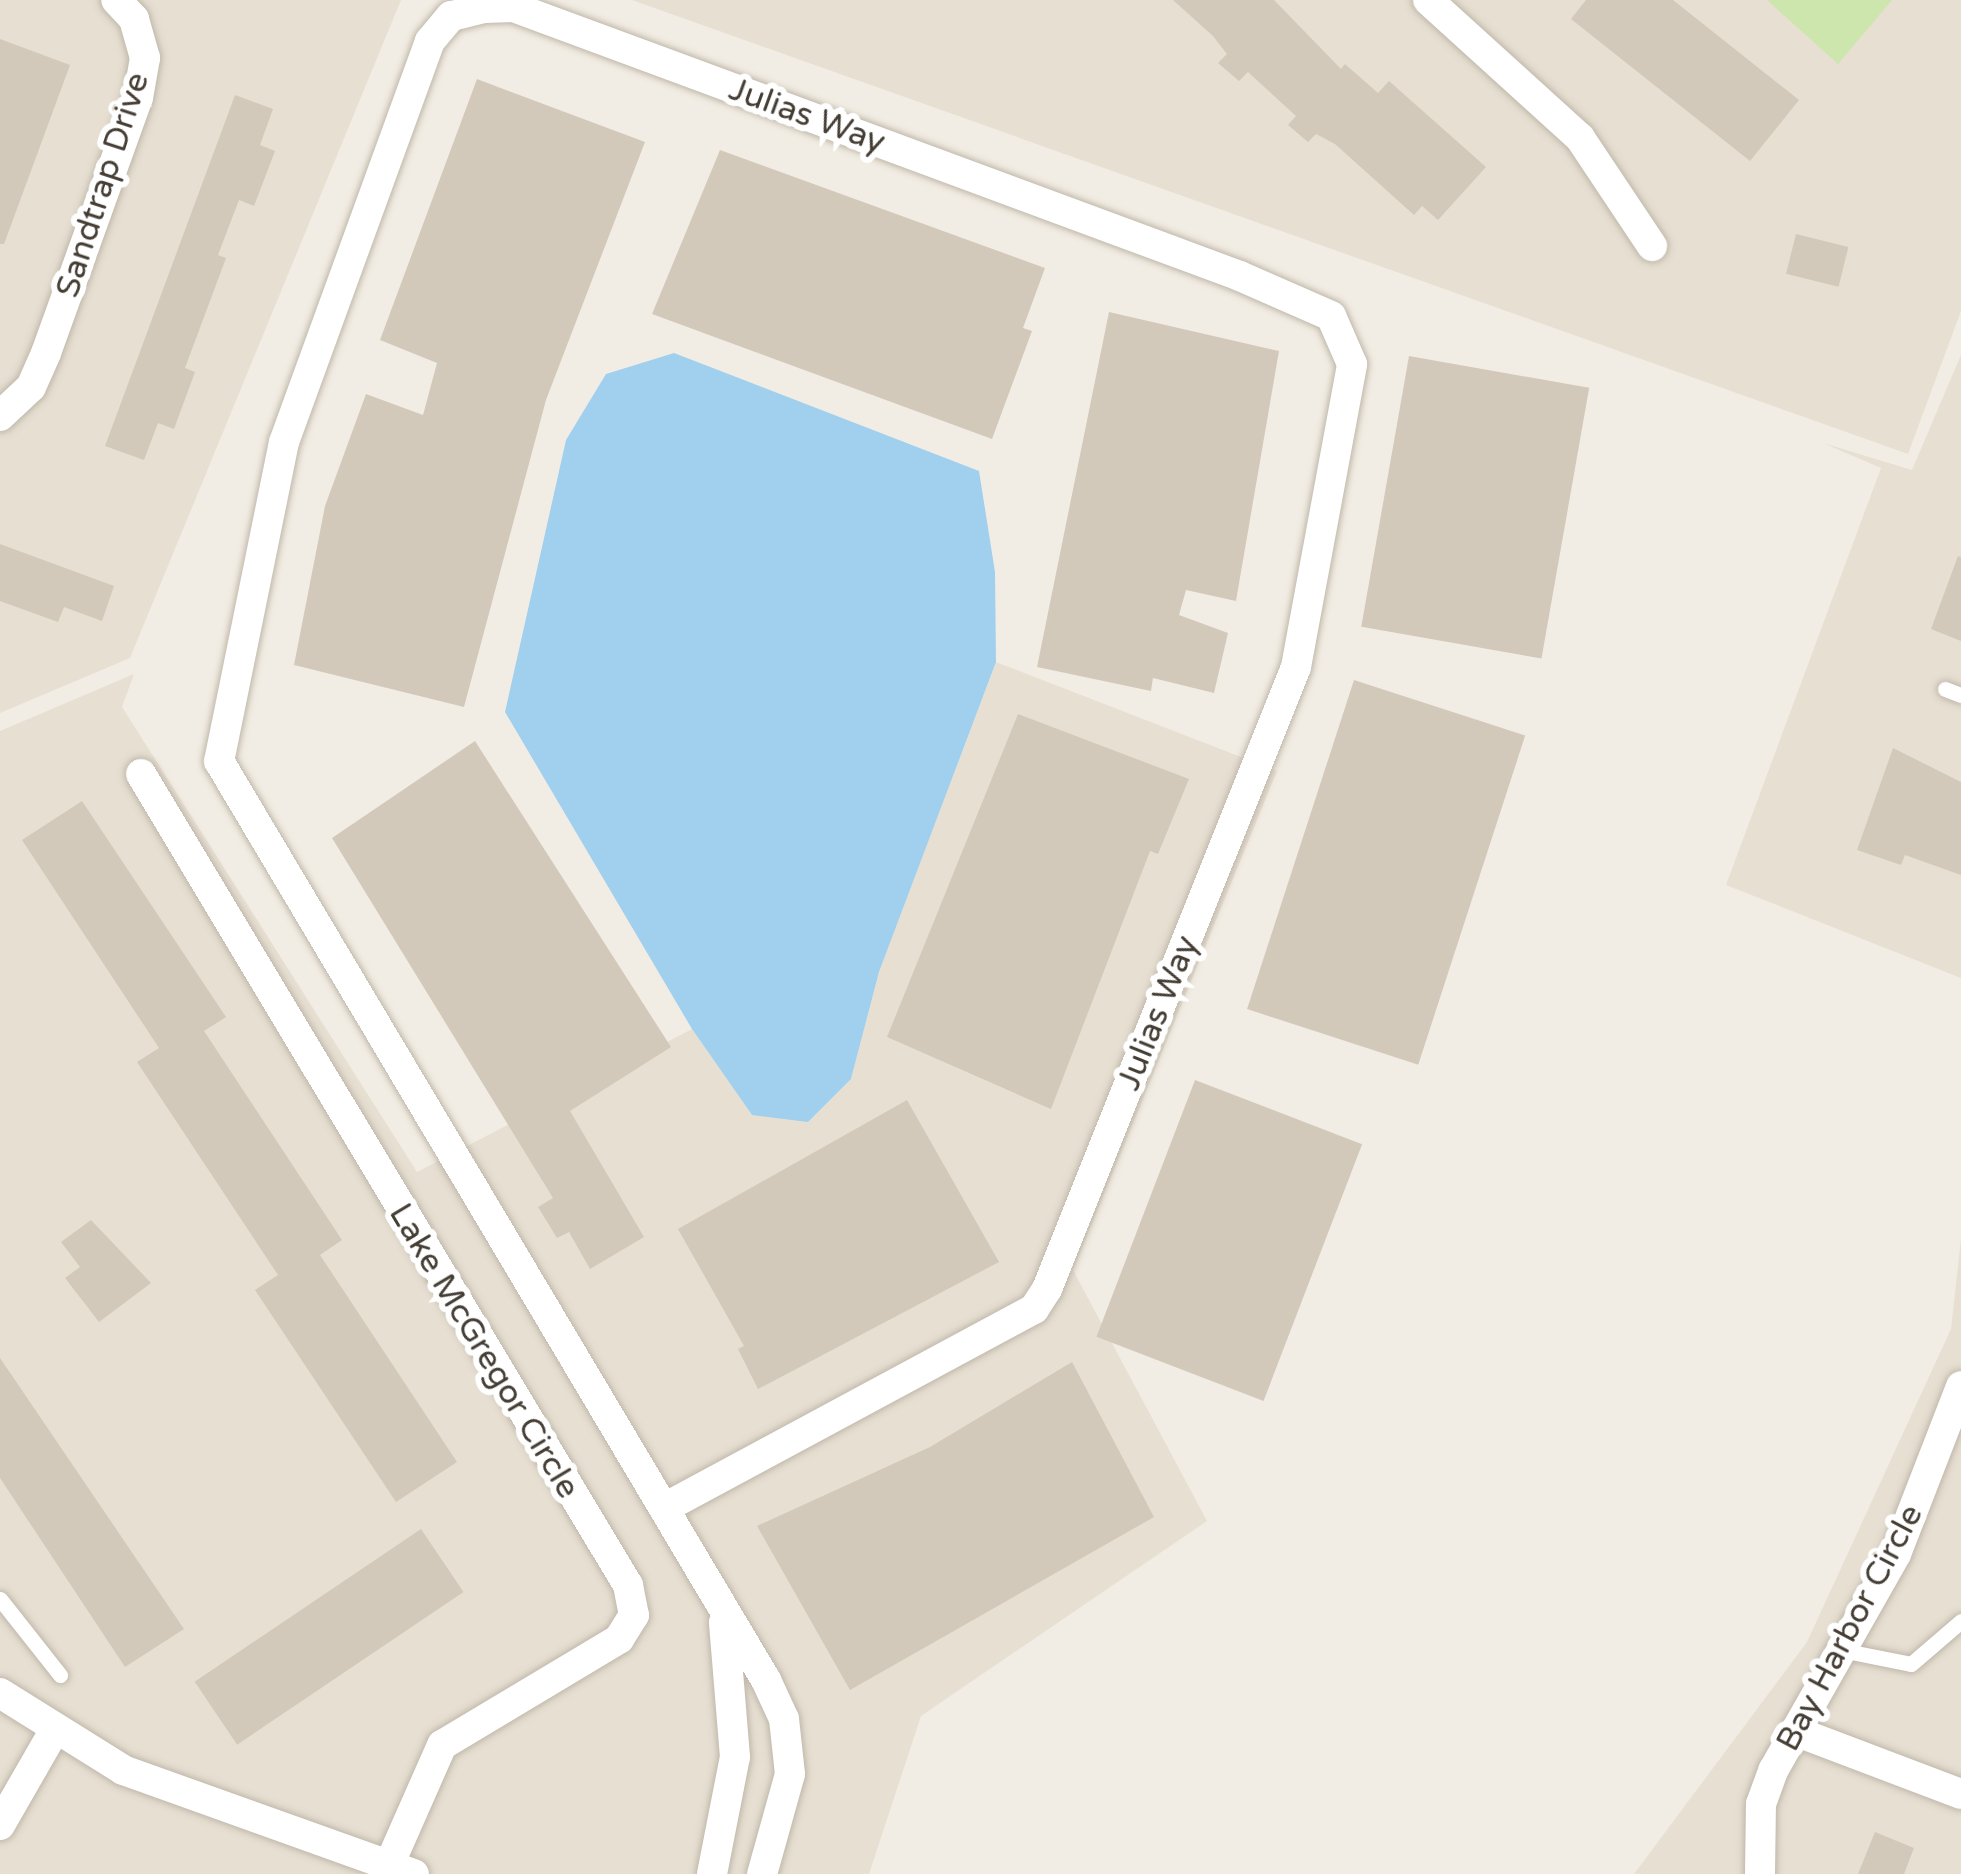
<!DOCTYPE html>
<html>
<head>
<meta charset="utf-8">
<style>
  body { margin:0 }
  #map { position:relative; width:1961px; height:1874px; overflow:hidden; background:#f2ede4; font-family:"Varela Round",sans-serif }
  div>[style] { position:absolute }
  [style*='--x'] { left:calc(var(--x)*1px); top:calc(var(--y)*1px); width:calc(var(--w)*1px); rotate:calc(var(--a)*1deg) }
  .residential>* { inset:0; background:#e6dfd2 }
  .green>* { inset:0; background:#cde6ad }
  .water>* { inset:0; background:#a0d0ee }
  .building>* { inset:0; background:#d3c9ba; transform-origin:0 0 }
  .roads { filter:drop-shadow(0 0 3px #c0b8aa) drop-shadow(0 0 3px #c0b8aa) }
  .lane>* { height:15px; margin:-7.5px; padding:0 7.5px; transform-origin:7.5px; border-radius:7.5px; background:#fff }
  .street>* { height:30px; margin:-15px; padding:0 15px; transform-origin:15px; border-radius:15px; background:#fff }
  span { translate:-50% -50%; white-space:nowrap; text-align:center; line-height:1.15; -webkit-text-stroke:12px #fff; paint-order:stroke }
  .street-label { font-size:33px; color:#443d34 }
</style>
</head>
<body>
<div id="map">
  <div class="residential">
    <i style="clip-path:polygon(0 0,401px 0,130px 658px,0 713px)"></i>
    <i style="clip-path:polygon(632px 0,1961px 0,1961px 311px,1908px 454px)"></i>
    <i style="clip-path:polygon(1961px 355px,1961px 978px,1726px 885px,1881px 468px,1823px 443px,1912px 470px)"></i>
    <i style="clip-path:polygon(996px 662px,1277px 771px,1073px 1270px,1207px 1521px,921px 1716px,869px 1874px,0 1874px,0 731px,134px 674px,122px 707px,417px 1172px,692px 1029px,752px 1115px,851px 1079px,879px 972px)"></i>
    <i style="clip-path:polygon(1961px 1239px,1961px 1874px,1634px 1874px,1807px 1642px,1951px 1329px)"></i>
  </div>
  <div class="green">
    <i style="clip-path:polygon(1767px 0,1892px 0,1838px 64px)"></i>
  </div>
  <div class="water">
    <i style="clip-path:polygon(674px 353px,979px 471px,995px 572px,996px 662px,879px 972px,851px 1079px,808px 1122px,752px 1115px,692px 1029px,505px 712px,566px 440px,606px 374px)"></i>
  </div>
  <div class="building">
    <i style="clip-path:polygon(1173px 0,1274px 0,1341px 69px,1345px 64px,1378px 93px,1389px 81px,1486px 167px,1438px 220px,1422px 206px,1414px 215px,1335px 144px,1316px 134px,1308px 142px,1288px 125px,1296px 116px,1248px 72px,1239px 81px,1218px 63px,1227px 54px,1213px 36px)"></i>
    <i style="clip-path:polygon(1586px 0,1673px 0,1799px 100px,1750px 161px,1571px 19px)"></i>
    <i style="clip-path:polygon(0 39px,70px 65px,4px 244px,0 244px)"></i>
    <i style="clip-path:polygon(477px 79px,645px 142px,546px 400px,464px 707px,294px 665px,325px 506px,366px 394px,423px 415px,437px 363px,380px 340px)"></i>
    <i style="clip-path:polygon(235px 95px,273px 109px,260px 145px,275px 151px,254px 206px,239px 200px,218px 255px,226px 258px,185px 368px,195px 372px,174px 429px,158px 423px,144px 460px,105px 446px)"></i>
    <i style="clip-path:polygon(720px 150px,1045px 268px,1023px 328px,1032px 331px,992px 439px,652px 314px)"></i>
    <i style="left:1796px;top:234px;width:54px;height:41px;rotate:14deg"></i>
    <i style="clip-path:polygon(1109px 312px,1279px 351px,1236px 601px,1186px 590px,1179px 615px,1228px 633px,1214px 693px,1153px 678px,1151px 691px,1037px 667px)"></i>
    <i style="left:1409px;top:356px;width:183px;height:275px;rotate:10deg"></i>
    <i style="clip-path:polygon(0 544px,114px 586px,102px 621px,64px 607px,58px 622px,0 601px)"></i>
    <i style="clip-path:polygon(1958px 556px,1961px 557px,1961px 641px,1931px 629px)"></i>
    <i style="left:1354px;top:680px;width:180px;height:346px;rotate:18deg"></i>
    <i style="clip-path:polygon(1018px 714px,1189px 779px,1158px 854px,1150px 851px,1051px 1109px,887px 1037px)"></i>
    <i style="clip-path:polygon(475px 741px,671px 1047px,570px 1111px,644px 1237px,590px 1269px,569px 1232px,557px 1238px,538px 1207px,553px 1198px,332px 838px)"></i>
    <i style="clip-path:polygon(1893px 748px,1961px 782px,1961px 875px,1905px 855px,1901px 865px,1857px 850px)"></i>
    <i style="clip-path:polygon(82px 801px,226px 1017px,204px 1031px,342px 1240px,320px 1255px,457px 1462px,396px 1502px,255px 1290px,278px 1275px,137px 1062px,159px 1048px,22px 840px)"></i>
    <i style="left:1195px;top:1080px;width:179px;height:275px;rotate:21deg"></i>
    <i style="clip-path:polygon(907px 1100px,999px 1262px,758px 1389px,738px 1349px,744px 1346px,678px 1229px)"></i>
    <i style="clip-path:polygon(91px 1220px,151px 1283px,99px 1322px,65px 1278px,80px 1267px,61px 1242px)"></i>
    <i style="clip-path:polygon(0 1358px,184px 1629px,125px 1667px,0 1478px)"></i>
    <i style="clip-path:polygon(1072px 1362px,1154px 1517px,850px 1690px,757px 1526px,930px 1447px)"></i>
    <i style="left:421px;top:1529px;width:76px;height:273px;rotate:56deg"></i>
    <i style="clip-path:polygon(1875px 1832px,1914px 1848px,1904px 1874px,1858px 1874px)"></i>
  </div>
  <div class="roads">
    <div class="lane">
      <i style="--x:1945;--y:689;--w:17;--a:21"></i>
      <i style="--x:0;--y:1599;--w:97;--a:51.7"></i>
      <i style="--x:1841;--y:1650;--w:71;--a:11.3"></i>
      <i style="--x:1911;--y:1664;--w:66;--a:-40.7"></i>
    </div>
    <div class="street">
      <i style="--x:1428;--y:0;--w:205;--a:42.2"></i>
      <i style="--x:1580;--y:138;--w:130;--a:56.3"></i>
      <i style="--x:0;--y:416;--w:42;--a:-43.1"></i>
      <i style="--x:31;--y:387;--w:37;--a:-66"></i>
      <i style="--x:46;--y:353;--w:271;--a:-70.2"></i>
      <i style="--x:138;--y:98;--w:41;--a:-80.1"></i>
      <i style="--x:145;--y:58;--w:41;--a:-105.8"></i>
      <i style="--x:134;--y:19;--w:26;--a:-133"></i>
      <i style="--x:141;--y:774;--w:946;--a:59.02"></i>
      <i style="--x:628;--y:1585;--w:31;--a:79"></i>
      <i style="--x:634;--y:1615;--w:28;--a:122"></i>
      <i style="--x:619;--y:1639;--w:206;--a:149.1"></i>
      <i style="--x:442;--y:1745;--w:131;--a:113.8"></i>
      <i style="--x:668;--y:1506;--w:416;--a:-28.3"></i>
      <i style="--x:1034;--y:1309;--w:24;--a:-57"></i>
      <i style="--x:1047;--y:1289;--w:670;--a:-68.18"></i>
      <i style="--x:1296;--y:667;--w:308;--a:-79.5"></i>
      <i style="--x:1352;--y:364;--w:52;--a:-113.6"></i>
      <i style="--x:1331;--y:316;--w:99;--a:-156.3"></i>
      <i style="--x:1240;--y:276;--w:775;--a:-159.69"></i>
      <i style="--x:513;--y:7;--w:29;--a:178"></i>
      <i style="--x:484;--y:8;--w:34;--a:166"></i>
      <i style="--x:451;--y:16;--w:33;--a:130"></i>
      <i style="--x:430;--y:41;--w:427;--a:110"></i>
      <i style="--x:284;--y:442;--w:326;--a:101.5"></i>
      <i style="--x:219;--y:761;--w:1069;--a:59.24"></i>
      <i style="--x:766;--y:1680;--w:43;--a:65.2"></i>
      <i style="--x:784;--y:1719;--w:55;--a:83.8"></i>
      <i style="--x:790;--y:1774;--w:104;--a:105.6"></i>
      <i style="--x:0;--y:1693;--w:145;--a:32"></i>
      <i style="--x:123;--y:1770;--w:309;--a:19.7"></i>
      <i style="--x:1795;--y:1731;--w:178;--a:20.8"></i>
      <i style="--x:0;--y:1825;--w:108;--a:-60.1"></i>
      <i style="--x:712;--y:1874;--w:119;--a:-78.9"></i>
      <i style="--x:735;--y:1757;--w:135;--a:-94.7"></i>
      <i style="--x:1760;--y:1874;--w:70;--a:-89.2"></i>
      <i style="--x:1761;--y:1804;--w:37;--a:-70"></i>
      <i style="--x:1774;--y:1769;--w:247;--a:-60.4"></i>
      <i style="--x:1896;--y:1554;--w:180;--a:-68.8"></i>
    </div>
  </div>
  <div class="street-label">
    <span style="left:807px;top:116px;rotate:20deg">Julias Way</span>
    <span style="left:103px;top:185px;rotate:-72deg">Sandtrap Drive</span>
    <span style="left:1158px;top:1013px;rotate:-68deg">Julias Way</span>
    <span style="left:484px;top:1351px;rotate:59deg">Lake McGregor Circle</span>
    <span style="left:1850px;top:1628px;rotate:-62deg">Bay Harbor Circle</span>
  </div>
</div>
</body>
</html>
